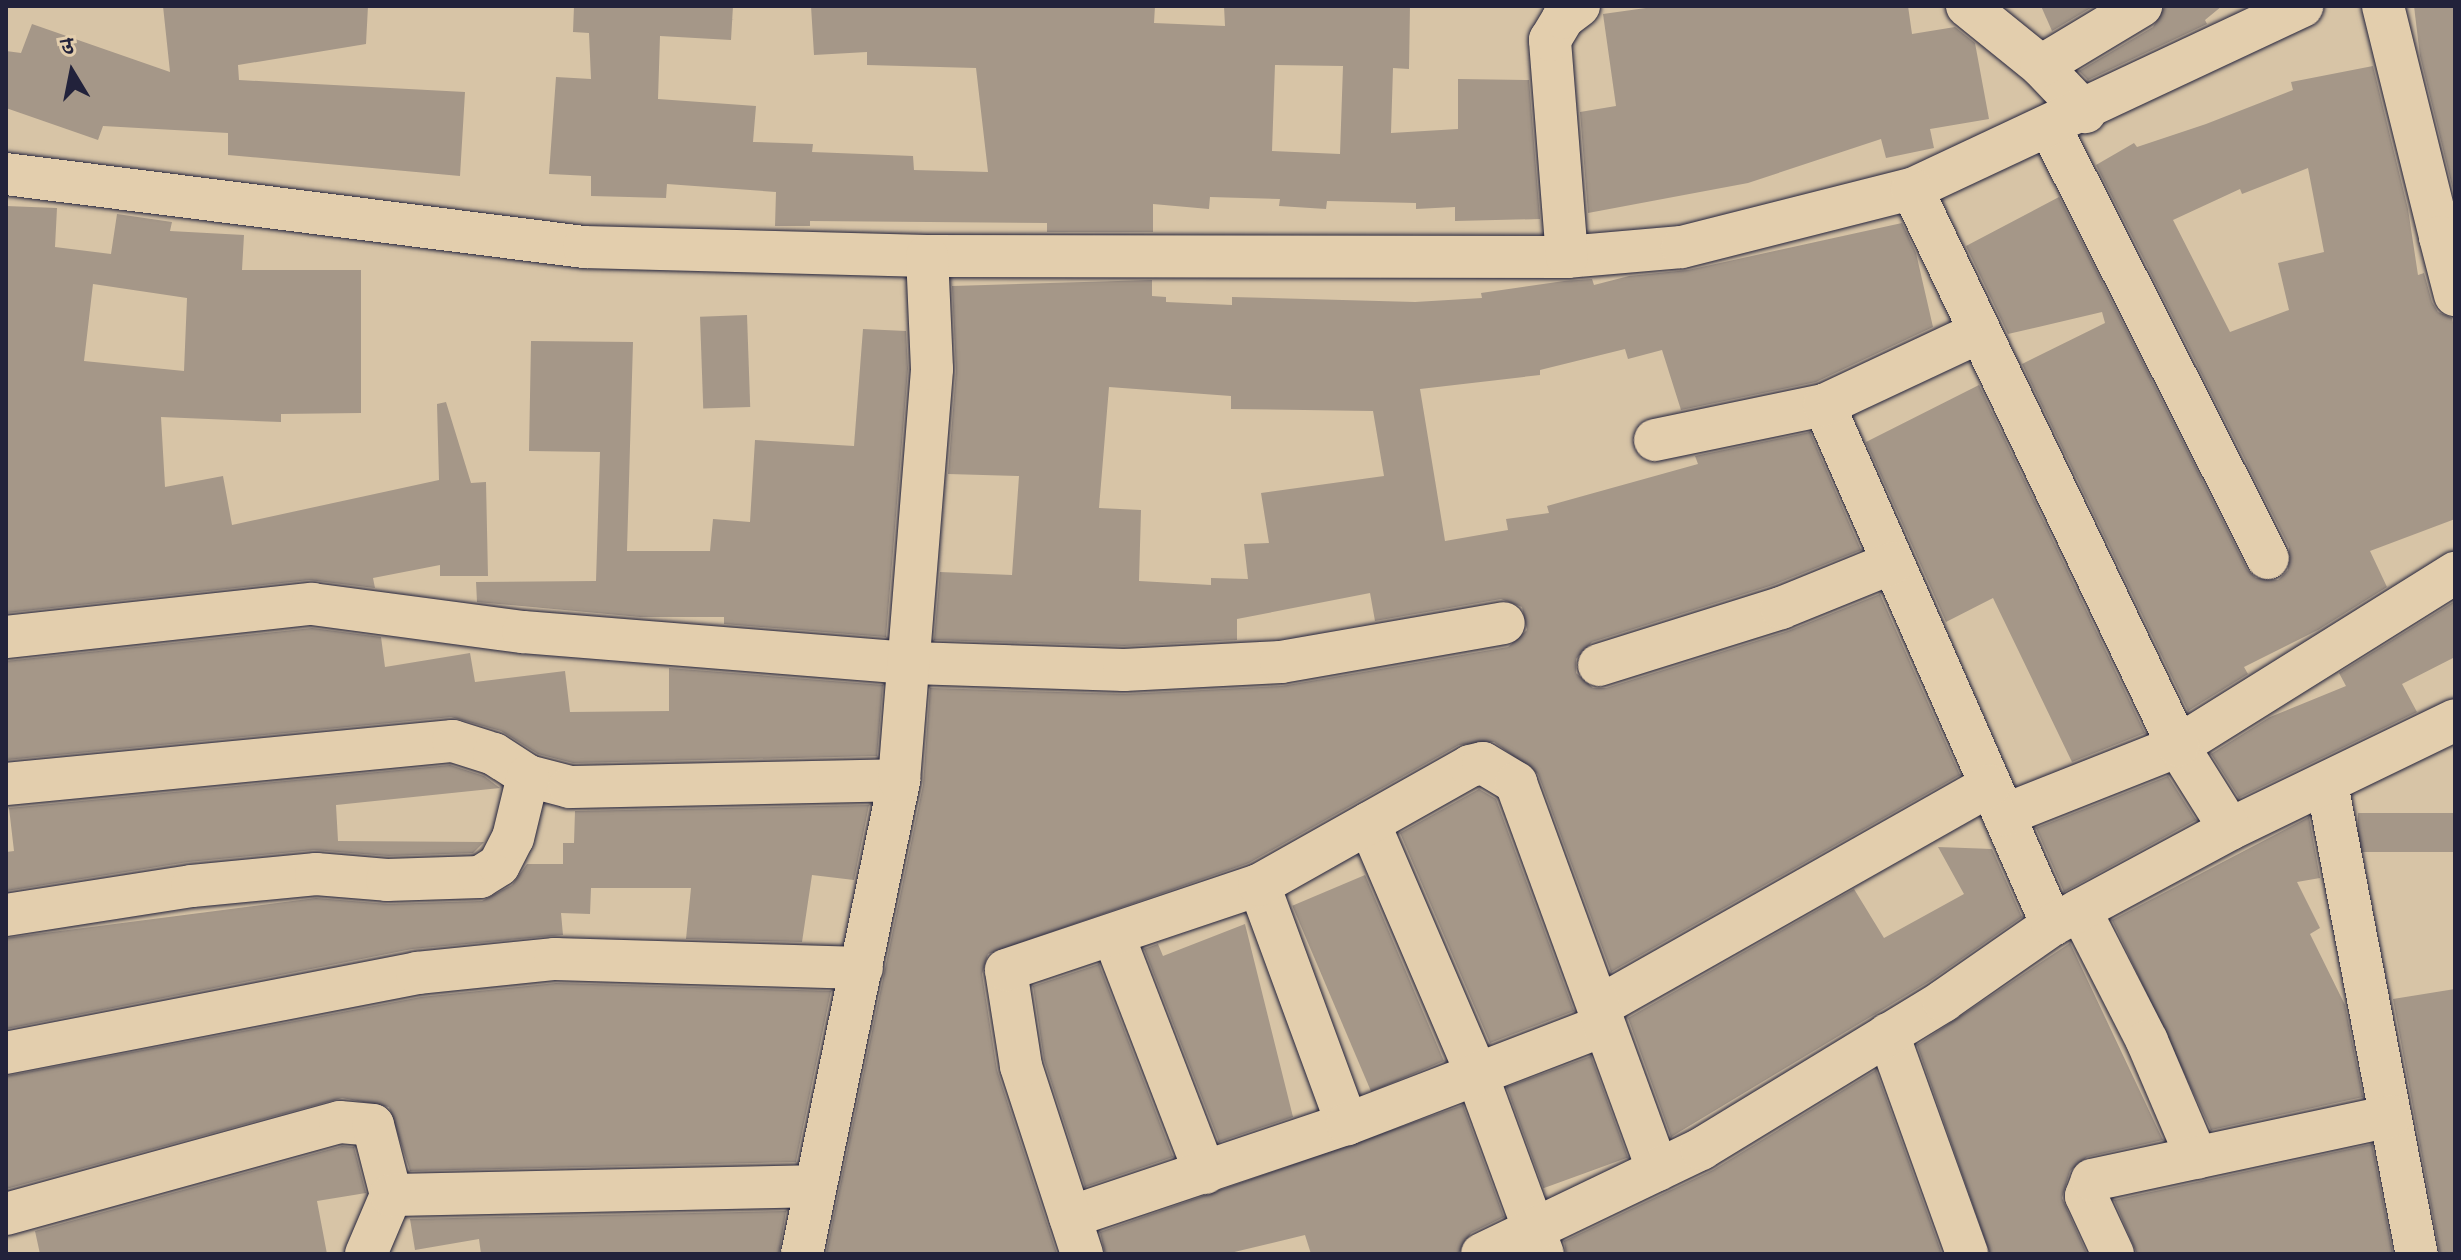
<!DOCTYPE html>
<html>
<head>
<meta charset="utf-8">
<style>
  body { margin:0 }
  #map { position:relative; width:2461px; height:1260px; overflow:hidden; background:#d7c4a6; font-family:Dekko,"Playpen Sans Deva",sans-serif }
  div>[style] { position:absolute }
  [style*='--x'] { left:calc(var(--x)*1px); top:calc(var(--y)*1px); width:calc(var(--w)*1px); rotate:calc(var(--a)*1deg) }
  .building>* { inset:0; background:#a59788; transform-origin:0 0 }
  .roads { filter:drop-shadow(0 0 2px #22223b) drop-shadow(0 0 2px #22223b) }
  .street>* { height:42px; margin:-21px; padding:0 21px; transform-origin:21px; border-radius:21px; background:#e3cead }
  span { translate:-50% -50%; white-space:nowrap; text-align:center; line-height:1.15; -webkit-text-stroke:6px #e3cead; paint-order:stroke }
  .frame { position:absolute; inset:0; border:8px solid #22223b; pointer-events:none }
  .north { position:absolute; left:32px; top:32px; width:80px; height:80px; -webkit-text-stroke:6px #e3cead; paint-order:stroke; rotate:350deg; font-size:22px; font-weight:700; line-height:32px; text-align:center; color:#22223b }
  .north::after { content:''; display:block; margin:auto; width:28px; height:36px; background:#22223b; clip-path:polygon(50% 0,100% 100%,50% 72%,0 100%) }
</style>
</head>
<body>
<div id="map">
  <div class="building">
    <i style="clip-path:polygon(163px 6px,368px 6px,366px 44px,238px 65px,239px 80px,465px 92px,460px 176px,228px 155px,228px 133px,103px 126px,98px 140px,6px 108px,6px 51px,21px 53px,32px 24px,170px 72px)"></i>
    <i style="clip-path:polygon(evenodd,574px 6px,733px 6px,731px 40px,660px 36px,658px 99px,756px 106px,753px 142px,813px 144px,812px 152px,913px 156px,914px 170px,988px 172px,976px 68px,867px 65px,867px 52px,814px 55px,811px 6px,1155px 6px,1154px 23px,1225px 26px,1224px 6px,1410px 6px,1409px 69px,1393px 68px,1391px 133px,1458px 129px,1458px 79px,1529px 80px,1540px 219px,1455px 221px,1455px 207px,1416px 209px,1416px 203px,1327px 201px,1326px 209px,1279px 206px,1280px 199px,1210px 197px,1209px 209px,1153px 204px,1153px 232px,1047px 232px,1047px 223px,810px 221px,810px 226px,775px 226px,776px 192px,667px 184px,666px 198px,591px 196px,591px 176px,549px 174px,556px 77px,591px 79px,589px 33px,573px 32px,574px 6px,1275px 65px,1343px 66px,1340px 154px,1272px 151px,1275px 65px)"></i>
    <i style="clip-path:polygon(1660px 6px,1908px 6px,1912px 34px,1955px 27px,1975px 43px,1989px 119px,1930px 129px,1934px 148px,1886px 158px,1881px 139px,1748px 183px,1588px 213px,1580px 112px,1616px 106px,1603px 14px)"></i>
    <i style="clip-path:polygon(2041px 6px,2094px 6px,2052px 31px)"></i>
    <i style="clip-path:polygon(2165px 6px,2222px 6px,2205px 20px,2207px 24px,2088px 80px,2079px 71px,2153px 27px)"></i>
    <i style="clip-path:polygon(2414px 6px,2455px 6px,2455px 198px,2420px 56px)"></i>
    <i style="clip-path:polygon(evenodd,2373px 66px,2408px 209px,2418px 275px,2424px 273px,2432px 302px,2438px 312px,2452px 318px,2455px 330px,2455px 519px,2370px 551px,2387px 587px,2318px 630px,2244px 667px,2248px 674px,2188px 711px,2022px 364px,2105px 323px,2102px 312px,2008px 334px,1966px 246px,2059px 197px,2247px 569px,2256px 578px,2278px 580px,2288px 570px,2289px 547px,2096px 165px,2134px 143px,2137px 147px,2206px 124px,2293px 90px,2291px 82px,2373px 66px,2308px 168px,2324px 252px,2278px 263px,2289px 310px,2230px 332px,2173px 220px,2240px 189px,2242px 194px,2308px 168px)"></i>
    <i style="clip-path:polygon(evenodd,6px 206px,57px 208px,55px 247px,111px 254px,117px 214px,172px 222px,170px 231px,244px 235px,242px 270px,361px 270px,361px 413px,281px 414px,281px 422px,161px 417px,165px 487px,223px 476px,232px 525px,439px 480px,437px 404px,446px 402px,471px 483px,486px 482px,488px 576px,440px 576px,440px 565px,373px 578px,375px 588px,309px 580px,6px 613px,6px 206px,93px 284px,187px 298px,184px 371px,84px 361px,93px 284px)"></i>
    <i style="clip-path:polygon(evenodd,1902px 223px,1916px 253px,1933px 327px,1816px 382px,1681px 410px,1662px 350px,1628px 359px,1625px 349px,1540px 370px,1540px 375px,1420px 389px,1445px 541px,1508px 530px,1506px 519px,1549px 513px,1547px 506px,1698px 464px,1695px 456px,1810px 432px,1861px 550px,1773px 585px,1592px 642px,1576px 659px,1576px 673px,1593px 688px,1606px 688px,1788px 631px,1880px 594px,1960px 775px,1611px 972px,1538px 774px,1494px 742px,1459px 745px,1249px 863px,988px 954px,982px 974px,997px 1070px,1057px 1254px,826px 1254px,923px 785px,930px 688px,1125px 694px,1282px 686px,1508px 647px,1527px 630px,1522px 607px,1501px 599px,1375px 621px,1370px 593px,1237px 619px,1237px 640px,1124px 646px,934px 640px,940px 572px,1012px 575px,1019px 476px,948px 474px,956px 371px,952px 286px,1152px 280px,1152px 296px,1166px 297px,1166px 302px,1232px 305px,1232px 297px,1415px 302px,1482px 298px,1481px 293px,1564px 281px,1592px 279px,1594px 285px,1629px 276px,1688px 270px,1902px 223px,1109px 387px,1231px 396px,1231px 409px,1373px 411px,1384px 476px,1261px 493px,1269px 543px,1244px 544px,1248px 579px,1211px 578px,1211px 585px,1139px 581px,1141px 510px,1099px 508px,1109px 387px)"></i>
    <i style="left:747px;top:315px;width:92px;height:47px;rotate:88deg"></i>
    <i style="clip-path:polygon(863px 329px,906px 331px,908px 369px,886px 637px,724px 624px,724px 617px,640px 617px,477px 602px,476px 582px,596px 581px,600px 452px,529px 451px,531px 341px,633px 342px,627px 551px,710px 551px,713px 519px,750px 522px,755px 440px,854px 446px)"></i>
    <i style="clip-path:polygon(1979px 385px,2145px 733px,2072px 762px,1993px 598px,1946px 622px,1866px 442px)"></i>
    <i style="clip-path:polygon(2455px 601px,2455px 657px,2402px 684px,2417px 712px,2239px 798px,2211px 754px,2270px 717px,2346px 686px,2339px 673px)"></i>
    <i style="clip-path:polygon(312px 628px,381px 637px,385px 667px,470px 653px,475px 682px,565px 671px,570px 712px,669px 711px,669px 668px,883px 685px,877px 756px,573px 763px,538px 754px,501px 731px,451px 717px,6px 760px,6px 661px)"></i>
    <i style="clip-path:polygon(450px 765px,484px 776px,500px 788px,336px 805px,338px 841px,484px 842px,473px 853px,388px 856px,314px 850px,188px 862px,6px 891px,6px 852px,14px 851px,9px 808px)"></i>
    <i style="clip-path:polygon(2168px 776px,2196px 820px,2064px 892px,2036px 828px)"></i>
    <i style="clip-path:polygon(1479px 789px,1496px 799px,1574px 1011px,1490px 1043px,1400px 833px)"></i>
    <i style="clip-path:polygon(869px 805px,854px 880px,812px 875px,802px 942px,686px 939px,691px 888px,591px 888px,590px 914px,561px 913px,563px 935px,412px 949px,6px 1029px,6px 938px,316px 898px,388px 904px,482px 901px,512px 885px,527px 864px,563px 864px,563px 843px,574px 843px,575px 811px)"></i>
    <i style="left:2455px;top:813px;width:39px;height:97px;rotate:90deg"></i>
    <i style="clip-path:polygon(2309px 817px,2320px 878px,2297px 882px,2320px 928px,2310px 934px,2345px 1005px,2363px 1097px,2211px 1130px,2112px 920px)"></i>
    <i style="clip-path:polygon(1938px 847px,1992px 849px,2022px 917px,1930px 981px,1671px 1137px,1628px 1018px,1854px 889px,1884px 938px,1964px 894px)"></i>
    <i style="left:1365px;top:875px;width:202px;height:79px;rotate:67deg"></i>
    <i style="clip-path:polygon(1245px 924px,1293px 1117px,1219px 1142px,1144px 949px,1158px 944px,1163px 956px)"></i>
    <i style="clip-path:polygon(2070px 943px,2163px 1140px,2087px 1157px,2070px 1171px,2062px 1198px,2087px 1254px,1990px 1254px,1917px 1045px)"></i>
    <i style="clip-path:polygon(1099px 964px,1173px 1157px,1085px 1187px,1044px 1060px,1033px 986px)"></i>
    <i style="clip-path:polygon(556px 983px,831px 991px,796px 1162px,410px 1171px,389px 1107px,342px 1098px,6px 1189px,6px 1076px,421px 997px)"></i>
    <i style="clip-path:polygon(2455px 989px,2455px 1254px,2440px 1254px,2393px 999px)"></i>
    <i style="left:1591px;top:1056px;width:108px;height:90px;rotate:70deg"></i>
    <i style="clip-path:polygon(1876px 1070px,1942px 1254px,1566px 1254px,1564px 1241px,1713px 1170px)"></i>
    <i style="clip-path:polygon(1463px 1105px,1504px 1217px,1471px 1233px,1458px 1254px,1311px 1254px,1305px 1235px,1226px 1254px,1105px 1254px,1100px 1232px)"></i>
    <i style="clip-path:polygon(2372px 1144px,2393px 1254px,2137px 1254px,2114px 1200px)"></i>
    <i style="clip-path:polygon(342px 1146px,354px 1147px,366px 1193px,317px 1201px,327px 1254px,40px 1254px,35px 1231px)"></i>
    <i style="clip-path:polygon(786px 1211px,779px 1254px,481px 1254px,479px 1239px,415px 1250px,410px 1219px)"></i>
  </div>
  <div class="roads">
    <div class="street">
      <i style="--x:1967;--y:6;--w:95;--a:39"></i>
      <i style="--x:2041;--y:66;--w:64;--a:46.3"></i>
      <i style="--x:2383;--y:6;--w:238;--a:76.1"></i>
      <i style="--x:2440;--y:237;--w:15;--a:0"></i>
      <i style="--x:2041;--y:66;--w:117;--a:-31"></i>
      <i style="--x:2050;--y:127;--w:483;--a:63.2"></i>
      <i style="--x:6;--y:174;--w:583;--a:7.2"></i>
      <i style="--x:584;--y:247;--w:343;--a:1.5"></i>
      <i style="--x:927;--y:256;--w:640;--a:0.09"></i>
      <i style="--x:1567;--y:257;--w:115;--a:-5"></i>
      <i style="--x:1682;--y:247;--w:237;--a:-14.2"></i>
      <i style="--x:1912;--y:189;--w:431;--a:-25.1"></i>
      <i style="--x:2440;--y:237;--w:60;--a:75.5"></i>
      <i style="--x:1567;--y:257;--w:218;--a:-94.5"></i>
      <i style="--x:1550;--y:40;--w:26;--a:-59"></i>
      <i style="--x:1563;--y:18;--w:20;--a:-37"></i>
      <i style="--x:1824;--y:405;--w:568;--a:66.32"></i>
      <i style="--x:1655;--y:440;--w:173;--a:-11.7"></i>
      <i style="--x:1824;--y:405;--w:170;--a:-25.1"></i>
      <i style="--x:6;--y:637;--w:308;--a:-6.2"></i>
      <i style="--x:312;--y:604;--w:213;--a:7.6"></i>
      <i style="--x:523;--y:632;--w:390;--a:4.6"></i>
      <i style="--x:912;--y:663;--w:212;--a:1.9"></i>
      <i style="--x:1124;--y:670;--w:157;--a:-2.9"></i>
      <i style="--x:1281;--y:662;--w:226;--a:-9.9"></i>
      <i style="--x:1599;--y:665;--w:191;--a:-17.4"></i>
      <i style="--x:1781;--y:608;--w:120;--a:-22.1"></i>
      <i style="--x:6;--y:784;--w:449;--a:-5.5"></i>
      <i style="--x:453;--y:741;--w:43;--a:17.6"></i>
      <i style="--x:494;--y:754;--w:40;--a:32.9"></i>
      <i style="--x:528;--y:776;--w:43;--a:14.7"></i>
      <i style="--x:570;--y:787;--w:329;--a:-1.2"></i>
      <i style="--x:2327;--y:784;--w:479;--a:79.2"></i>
      <i style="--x:2004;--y:815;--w:187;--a:-21.6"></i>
      <i style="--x:2178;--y:746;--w:327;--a:-32"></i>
      <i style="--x:1369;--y:823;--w:274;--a:66.8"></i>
      <i style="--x:1477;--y:1075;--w:191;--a:69.8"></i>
      <i style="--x:2230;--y:829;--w:250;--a:-25.8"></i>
      <i style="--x:1259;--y:885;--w:255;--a:69.8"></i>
      <i style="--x:2080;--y:910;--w:147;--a:62.9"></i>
      <i style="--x:2147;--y:1041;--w:127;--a:66.9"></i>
      <i style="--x:6;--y:915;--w:188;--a:-8.9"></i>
      <i style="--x:192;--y:886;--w:125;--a:-5.5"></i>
      <i style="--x:316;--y:874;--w:71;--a:4.8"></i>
      <i style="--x:387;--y:880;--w:93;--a:-1.8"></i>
      <i style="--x:480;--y:877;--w:22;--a:-32"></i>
      <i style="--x:499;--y:865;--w:30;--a:-63"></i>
      <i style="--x:513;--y:838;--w:64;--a:-76.4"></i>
      <i style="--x:1114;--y:937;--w:253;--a:68.9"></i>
      <i style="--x:1600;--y:1006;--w:448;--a:-29.5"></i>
      <i style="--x:1888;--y:1034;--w:234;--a:70.2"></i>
      <i style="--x:6;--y:1053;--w:419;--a:-11"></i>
      <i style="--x:417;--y:973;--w:139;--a:-5.8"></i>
      <i style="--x:555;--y:959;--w:307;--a:1.7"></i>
      <i style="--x:6;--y:1214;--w:346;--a:-15.4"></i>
      <i style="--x:340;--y:1122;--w:33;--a:5"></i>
      <i style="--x:373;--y:1125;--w:72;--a:75.6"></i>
      <i style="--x:1070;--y:1217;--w:292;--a:-18.6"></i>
      <i style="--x:1347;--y:1124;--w:273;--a:-21"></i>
      <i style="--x:366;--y:1254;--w:64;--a:-67"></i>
      <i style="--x:391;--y:1195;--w:422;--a:-1.2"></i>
      <i style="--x:802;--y:1254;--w:484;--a:-78.4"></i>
      <i style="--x:899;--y:780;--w:412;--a:-85.4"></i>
      <i style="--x:932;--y:369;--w:113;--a:-92.5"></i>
      <i style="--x:1082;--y:1254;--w:198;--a:-108"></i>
      <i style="--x:1021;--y:1066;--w:97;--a:-98.9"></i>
      <i style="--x:1006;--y:970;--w:267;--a:-18.6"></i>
      <i style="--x:1259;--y:885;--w:242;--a:-29.4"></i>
      <i style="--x:1470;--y:766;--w:13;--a:-13"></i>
      <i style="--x:1483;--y:763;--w:39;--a:31"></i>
      <i style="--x:1516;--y:783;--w:412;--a:69.9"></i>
      <i style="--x:1482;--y:1254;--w:243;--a:-25.6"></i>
      <i style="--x:1701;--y:1149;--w:284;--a:-31.4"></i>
      <i style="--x:1943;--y:1001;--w:133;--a:-34.9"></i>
      <i style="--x:2052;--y:925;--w:202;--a:-28.3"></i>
      <i style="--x:2230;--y:829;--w:98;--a:-122.1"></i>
      <i style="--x:2178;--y:746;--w:617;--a:-115.53"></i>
      <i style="--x:2113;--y:1254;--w:64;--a:-115"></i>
      <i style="--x:2086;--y:1196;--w:17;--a:-69"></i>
      <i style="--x:2092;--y:1180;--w:305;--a:-12.1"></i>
    </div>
  </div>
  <div class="frame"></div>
  <div class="north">उ</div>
</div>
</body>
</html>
